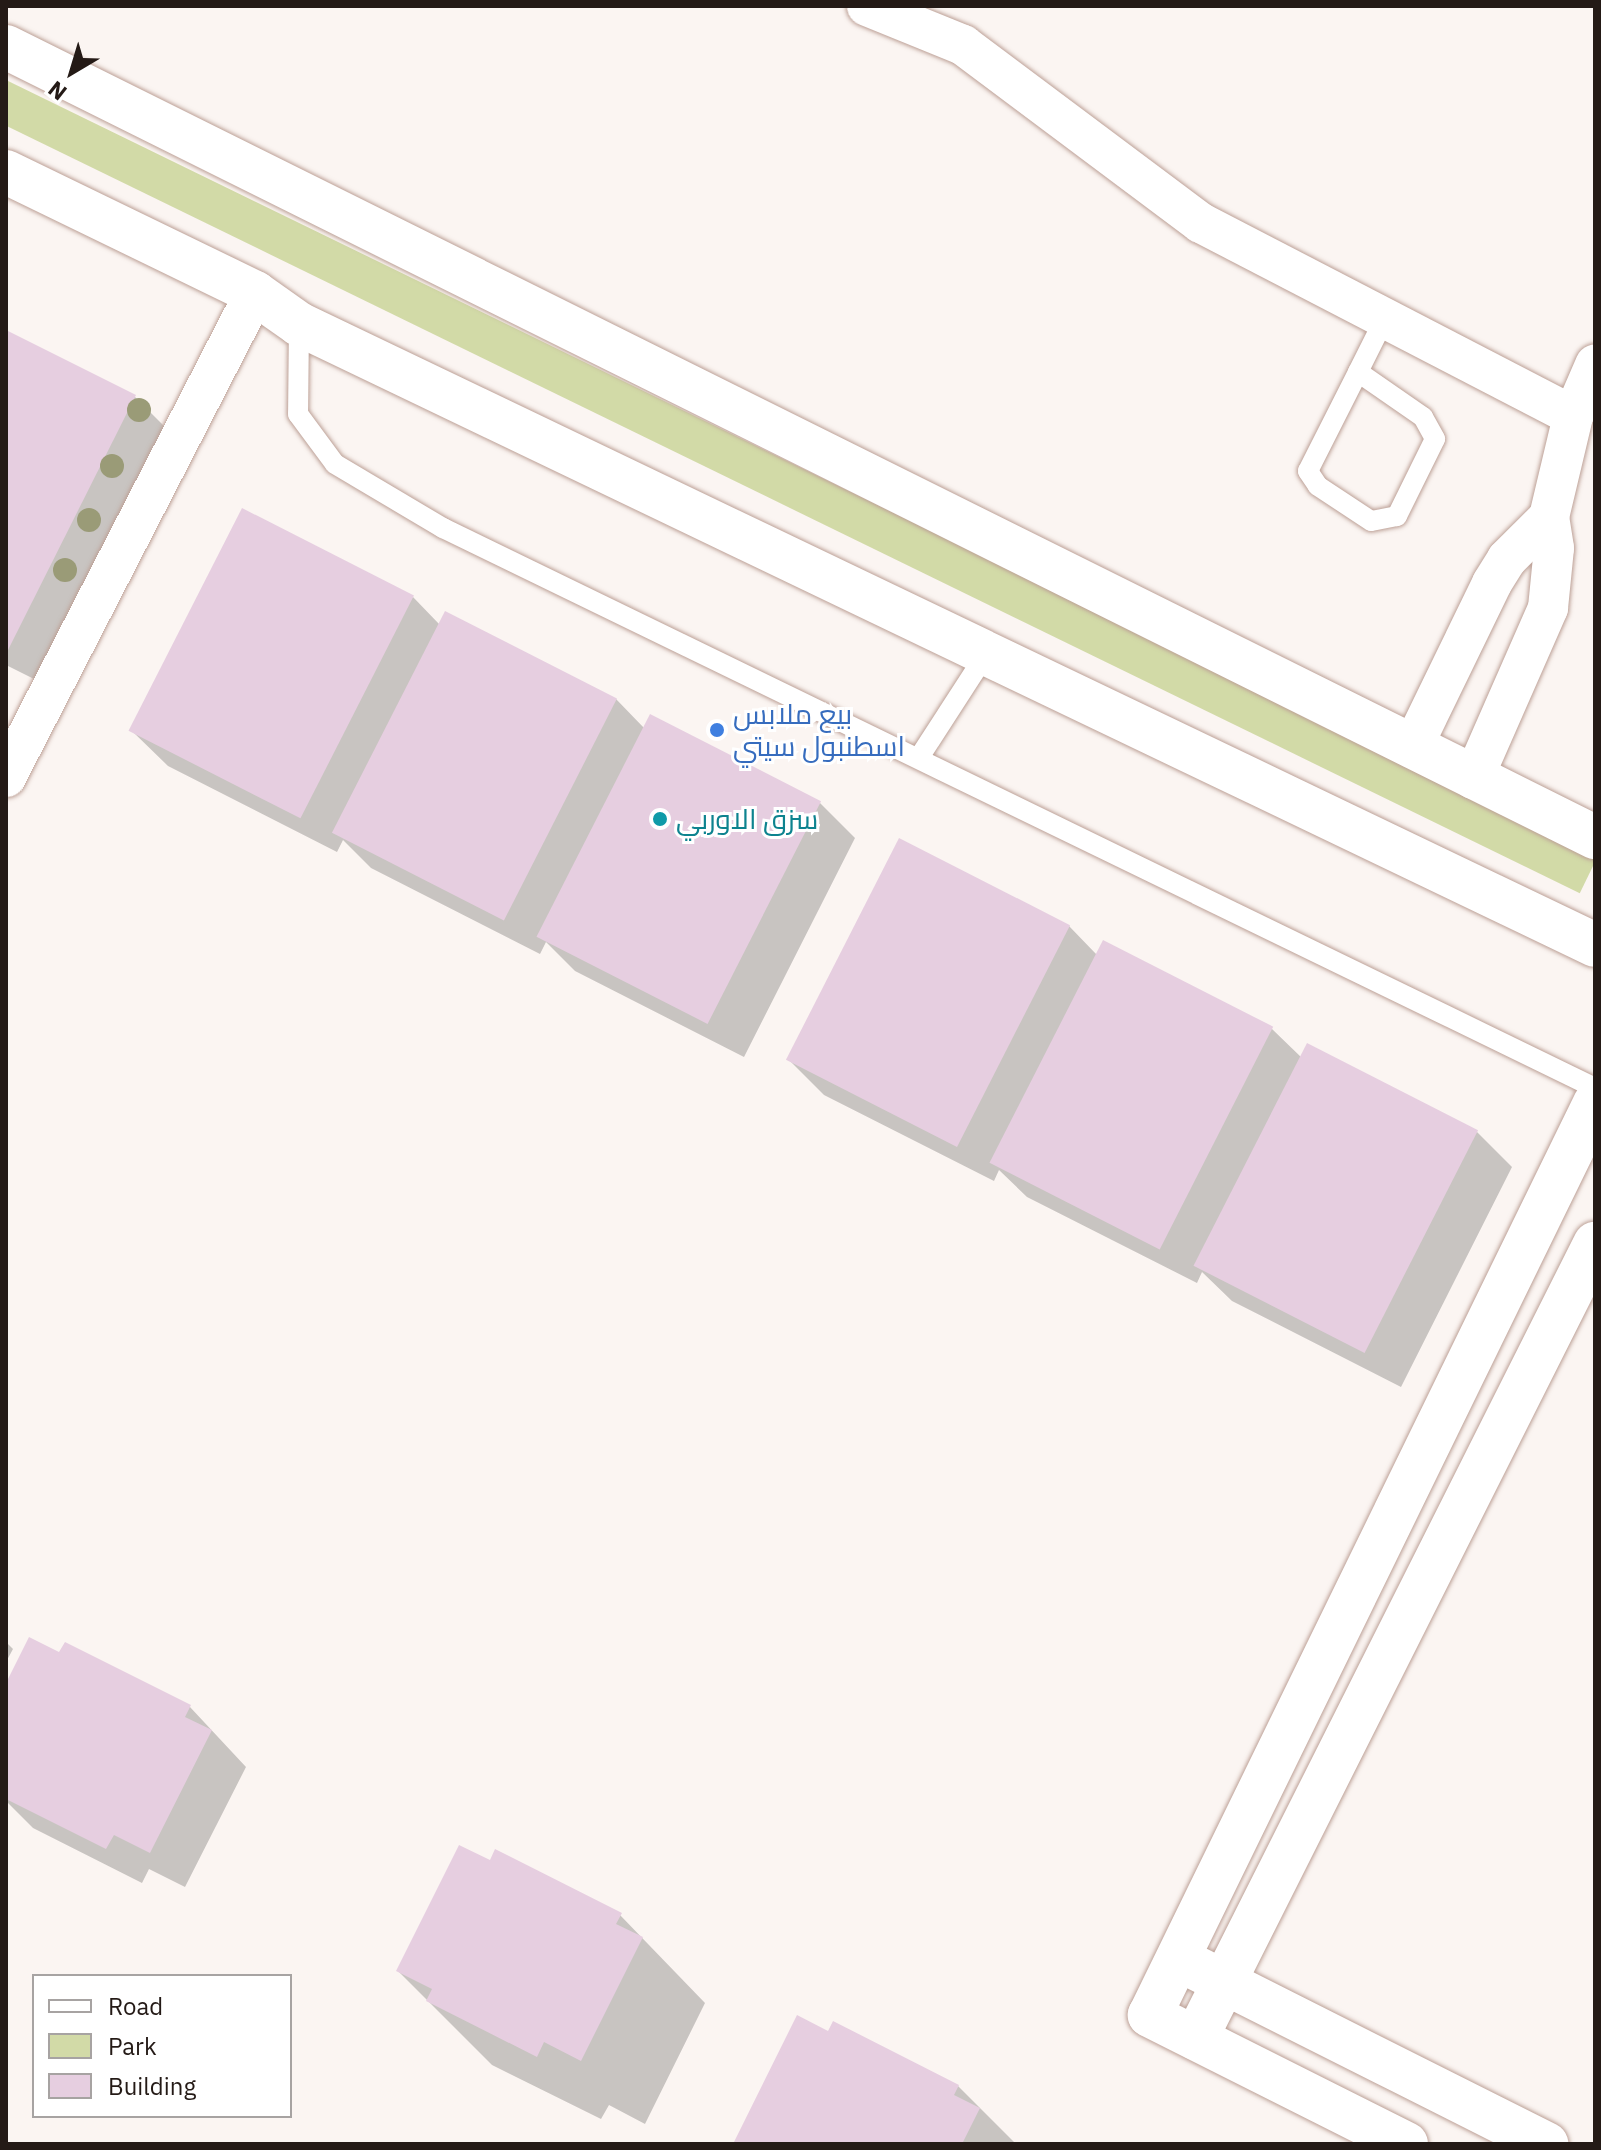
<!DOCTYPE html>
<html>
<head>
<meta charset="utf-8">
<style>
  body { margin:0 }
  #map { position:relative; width:1601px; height:2150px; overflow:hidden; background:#fbf5f2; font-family:"IBM Plex Sans",Cairo,sans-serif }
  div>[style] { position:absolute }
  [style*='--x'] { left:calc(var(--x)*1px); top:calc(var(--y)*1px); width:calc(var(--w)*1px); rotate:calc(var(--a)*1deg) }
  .green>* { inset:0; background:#d2daa7; transform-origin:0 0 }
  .shadow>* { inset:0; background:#0003 }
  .building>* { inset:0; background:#e6cee0; transform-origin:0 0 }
  .roads { filter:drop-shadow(0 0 2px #bca096) drop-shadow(0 0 2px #bca096) }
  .lane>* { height:20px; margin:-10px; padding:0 10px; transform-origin:10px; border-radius:10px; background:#fff }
  .street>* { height:40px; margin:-20px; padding:0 20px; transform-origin:20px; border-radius:20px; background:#fff }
  .secondary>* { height:44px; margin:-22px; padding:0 22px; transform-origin:22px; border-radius:22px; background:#fff }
  .highway>* { height:44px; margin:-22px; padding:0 22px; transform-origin:22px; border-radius:22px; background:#fff }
  .trees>* { width:24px; height:24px; margin:-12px; border-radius:50%; background:#9a9b77 }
  .dots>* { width:22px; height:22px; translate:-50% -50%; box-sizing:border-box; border:4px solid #fff; border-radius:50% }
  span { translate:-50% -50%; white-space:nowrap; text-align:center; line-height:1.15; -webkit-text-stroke:6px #fff; paint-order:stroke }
  .shop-label { font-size:28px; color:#366cbe }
  .left { translate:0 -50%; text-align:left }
  .culture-label { font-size:28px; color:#0d838f }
  .frame { position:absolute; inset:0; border:8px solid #241a16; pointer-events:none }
  .legend { position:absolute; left:32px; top:1974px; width:260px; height:144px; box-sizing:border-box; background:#fff; border:2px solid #a7a3a2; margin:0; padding:10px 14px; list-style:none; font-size:24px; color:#241a16 }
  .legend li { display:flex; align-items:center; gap:16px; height:40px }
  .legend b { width:40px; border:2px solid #a7a3a2 }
  .north { position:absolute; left:32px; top:32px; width:80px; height:80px; -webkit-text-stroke:6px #fff; paint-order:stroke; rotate:218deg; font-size:22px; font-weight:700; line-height:32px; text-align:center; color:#241a16 }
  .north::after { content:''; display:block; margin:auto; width:28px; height:36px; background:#241a16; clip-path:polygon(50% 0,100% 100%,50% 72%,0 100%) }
</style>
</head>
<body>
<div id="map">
  <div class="green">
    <i style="left:6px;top:80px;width:1771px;height:41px;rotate:26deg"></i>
  </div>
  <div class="shadow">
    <i style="clip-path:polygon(6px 332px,135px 397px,170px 432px,44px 684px,6px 665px)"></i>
    <i style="clip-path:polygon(413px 597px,440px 625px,616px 699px,645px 729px,820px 803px,855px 838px,744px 1057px,575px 971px,546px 942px,540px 954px,371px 868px,343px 840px,337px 852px,168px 766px,132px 731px)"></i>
    <i style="clip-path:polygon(1069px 926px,1097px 955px,1272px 1029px,1302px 1058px,1477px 1132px,1512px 1167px,1401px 1387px,1232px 1301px,1202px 1272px,1197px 1283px,1027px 1197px,999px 1170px,994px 1181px,824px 1095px,789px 1060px)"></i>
    <i style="clip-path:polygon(6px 1642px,13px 1649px,6px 1662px)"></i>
    <i style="clip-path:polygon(65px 1645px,190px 1707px,246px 1767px,185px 1887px,149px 1869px,142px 1883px,33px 1828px,6px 1801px,6px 1687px,60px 1655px)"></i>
    <i style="clip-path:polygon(491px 1863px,620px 1915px,705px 2003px,645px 2124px,609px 2105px,601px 2119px,492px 2065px,398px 1971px)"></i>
    <i style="clip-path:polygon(829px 2033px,958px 2086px,1016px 2144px,739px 2144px)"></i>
  </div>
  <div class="building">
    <i style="clip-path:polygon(6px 330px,136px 395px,8px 650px,6px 649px)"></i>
    <i style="left:242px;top:508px;width:193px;height:250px;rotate:27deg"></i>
    <i style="left:445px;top:611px;width:193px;height:249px;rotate:27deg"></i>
    <i style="left:650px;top:714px;width:192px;height:250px;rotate:27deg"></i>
    <i style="left:899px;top:838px;width:192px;height:249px;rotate:27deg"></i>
    <i style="left:1103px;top:940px;width:191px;height:250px;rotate:27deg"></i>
    <i style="left:1307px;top:1043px;width:192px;height:250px;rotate:27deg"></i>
    <i style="clip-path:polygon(29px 1637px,59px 1652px,65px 1642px,191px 1705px,185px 1717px,212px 1730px,150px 1853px,114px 1835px,106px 1849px,6px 1799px,6px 1683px)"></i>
    <i style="clip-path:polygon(459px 1845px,490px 1860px,495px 1849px,622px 1913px,616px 1924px,643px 1937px,581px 2061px,544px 2042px,537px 2057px,426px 2001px,432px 1989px,396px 1971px)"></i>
    <i style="clip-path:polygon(797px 2015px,828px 2031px,833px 2021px,959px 2085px,954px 2095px,980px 2108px,962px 2144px,734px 2142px)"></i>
  </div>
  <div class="roads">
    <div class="lane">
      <i style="--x:299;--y:324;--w:90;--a:90.6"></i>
      <i style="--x:298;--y:414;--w:62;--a:53.5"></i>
      <i style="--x:335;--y:464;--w:126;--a:30.7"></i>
      <i style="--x:443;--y:528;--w:1281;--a:25.92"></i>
      <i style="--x:1358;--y:372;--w:79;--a:34.7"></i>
      <i style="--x:1423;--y:417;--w:25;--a:61"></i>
      <i style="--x:1435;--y:439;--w:86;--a:116.3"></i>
      <i style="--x:1397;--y:516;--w:26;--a:169"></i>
      <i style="--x:1371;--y:521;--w:64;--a:-146.6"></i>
      <i style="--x:1318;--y:486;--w:18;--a:-124"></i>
      <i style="--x:1308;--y:471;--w:111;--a:-63.2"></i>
      <i style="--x:1358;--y:372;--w:58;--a:-63.4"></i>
      <i style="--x:920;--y:756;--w:121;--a:-57.1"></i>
    </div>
    <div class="street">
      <i style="--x:867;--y:6;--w:104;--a:22.1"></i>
      <i style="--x:963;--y:45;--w:297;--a:36.8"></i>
      <i style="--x:1201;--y:223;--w:419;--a:27.4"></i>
      <i style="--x:1412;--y:748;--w:183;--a:-64.1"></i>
      <i style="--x:1492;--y:583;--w:28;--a:-58"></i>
      <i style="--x:1507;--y:559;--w:59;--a:-45"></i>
      <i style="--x:6;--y:777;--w:544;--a:-62.78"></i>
      <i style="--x:1473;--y:779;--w:187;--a:-66.3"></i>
      <i style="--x:1548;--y:608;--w:60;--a:-84.3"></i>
      <i style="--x:1554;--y:548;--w:31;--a:-99"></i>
      <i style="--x:1549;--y:517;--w:104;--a:-76.6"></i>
      <i style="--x:1573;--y:416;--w:56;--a:-66.7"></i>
    </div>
    <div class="secondary">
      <i style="--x:1198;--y:1969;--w:390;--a:26.7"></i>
      <i style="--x:1196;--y:2038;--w:889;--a:-63.32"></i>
      <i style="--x:1406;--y:2144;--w:287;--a:-153.3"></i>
      <i style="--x:1150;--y:2015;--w:1015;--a:-63.99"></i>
    </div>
    <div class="highway">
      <i style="--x:6;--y:47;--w:1775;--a:26.44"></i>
      <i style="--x:6;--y:172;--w:277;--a:25.9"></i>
      <i style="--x:255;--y:293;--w:54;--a:35.2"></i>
      <i style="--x:299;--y:324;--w:1437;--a:25.6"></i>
    </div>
  </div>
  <div class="trees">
    <i style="left:139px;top:410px"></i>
    <i style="left:112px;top:466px"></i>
    <i style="left:89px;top:520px"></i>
    <i style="left:65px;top:570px"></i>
  </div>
  <div class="dots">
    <i style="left:717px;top:730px;background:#3f7fe0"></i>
    <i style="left:660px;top:819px;background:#0f9aa8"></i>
  </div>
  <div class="shop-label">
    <span class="left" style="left:733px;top:730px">بيع ملابس<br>اسطنبول سيتي</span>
  </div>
  <div class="culture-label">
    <span class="left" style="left:676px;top:819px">سزق الاوربي</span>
  </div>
  <div class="frame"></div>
  <ul class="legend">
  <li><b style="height:10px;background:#fff"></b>Road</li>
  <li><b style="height:22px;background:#d2daa7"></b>Park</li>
  <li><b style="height:22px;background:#e6cee0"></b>Building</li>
  </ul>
  <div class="north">N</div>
</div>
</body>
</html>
